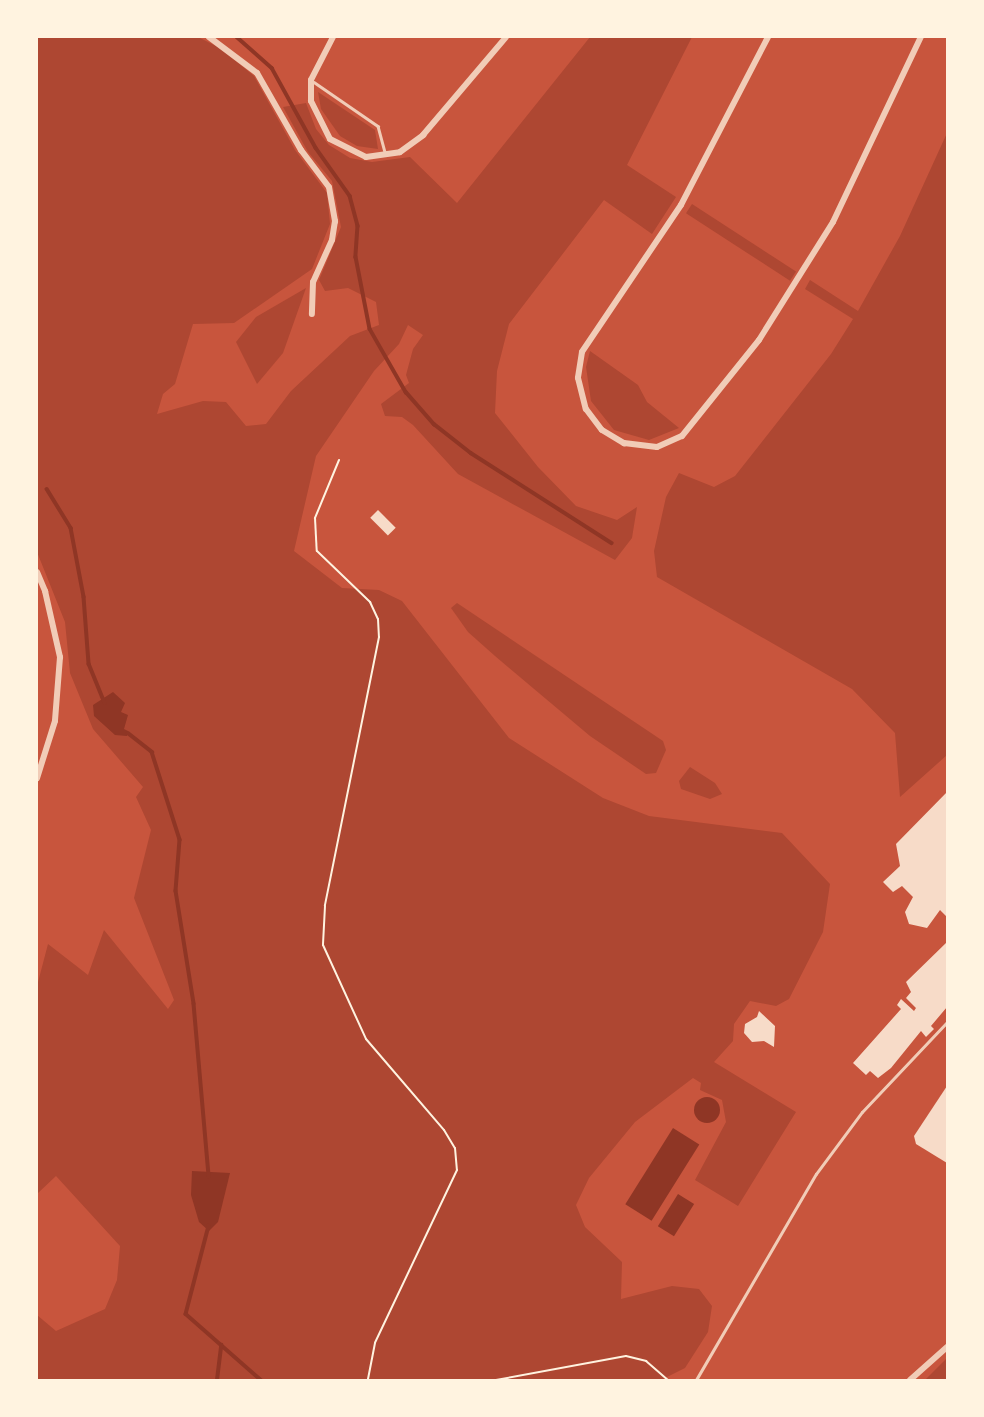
<!DOCTYPE html>
<html>
<head>
<meta charset="utf-8">
<style>
  body { margin:0 }
  #map { position:relative; width:984px; height:1417px; overflow:hidden; background:#c8553d; font-family:Karla,sans-serif }
  div>[style] { position:absolute }
  [style*='--x'] { left:calc(var(--x)*1px); top:calc(var(--y)*1px); width:calc(var(--w)*1px); rotate:calc(var(--a)*1deg) }
  .green>* { inset:0; background:#ae4732; transform-origin:0 0 }
  .water>* { inset:0; background:#8f3625; transform-origin:0 0 }
  .round { border-radius:50% }
  .stream>* { height:3.5px; margin:-1.75px; padding:0 1.75px; transform-origin:1.75px; border-radius:1.75px; background:#8f3625 }
  .building>* { inset:0; background:#f7dbc8; transform-origin:0 0 }
  .path>* { height:2px; margin:-1px; padding:0 1px; transform-origin:1px; border-radius:1px; background:#fff3e0 }
  .service>* { height:2.5px; margin:-1.25px; padding:0 1.25px; transform-origin:1.25px; border-radius:1.25px; background:#f1ccb7 }
  .minor>* { height:6px; margin:-3px; padding:0 3px; transform-origin:3px; border-radius:3px; background:#f1ccb7 }
  span { translate:-50% -50%; white-space:nowrap; text-align:center; line-height:1.15; -webkit-text-stroke:7px #fff3e0; paint-order:stroke }
  .frame { position:absolute; inset:0; border:38px solid #fff3e0; pointer-events:none }
</style>
</head>
<body>
<div id="map">
  <div class="green">
    <i style="clip-path:polygon(37px 37px,198px 37px,220px 48px,254px 76px,295px 150px,327px 193px,330px 224px,312px 269px,234px 323px,193px 324px,175px 384px,163px 394px,157px 414px,203px 401px,226px 402px,246px 426px,266px 424px,291px 391px,350px 336px,379px 325px,376px 302px,348px 288px,325px 291px,319px 280px,341px 227px,332px 181px,308px 152px,283px 107px,306px 103px,316px 129px,329px 145px,350px 158px,372px 162px,410px 157px,457px 203px,590px 37px,692px 37px,627px 165px,676px 197px,652px 234px,604px 200px,509px 324px,497px 371px,495px 413px,538px 467px,576px 506px,617px 520px,637px 507px,632px 538px,615px 560px,458px 474px,413px 425px,402px 417px,385px 416px,381px 404px,409px 383px,406px 375px,413px 349px,423px 335px,408px 325px,399px 344px,374px 371px,316px 456px,294px 551px,342px 588px,379px 590px,402px 601px,509px 738px,603px 798px,649px 816px,782px 833px,830px 884px,823px 932px,789px 999px,776px 1006px,750px 1001px,734px 1024px,733px 1041px,714px 1062px,796px 1112px,738px 1206px,695px 1180px,726px 1122px,722px 1100px,700px 1090px,701px 1083px,693px 1078px,635px 1122px,589px 1178px,576px 1205px,585px 1227px,622px 1262px,621px 1299px,672px 1286px,699px 1289px,712px 1306px,708px 1332px,685px 1368px,661px 1380px,37px 1380px,37px 1315px,56px 1331px,105px 1309px,117px 1280px,120px 1246px,56px 1176px,37px 1194px,37px 986px,48px 944px,88px 975px,104px 930px,168px 1009px,174px 1000px,134px 898px,151px 830px,136px 797px,143px 787px,93px 729px,70px 673px,65px 622px,37px 552px)"></i>
    <i style="clip-path:polygon(318px 92px,375px 130px,378px 149px,357px 146px,340px 136px,321px 109px)"></i>
    <i style="clip-path:polygon(947px 133px,947px 755px,900px 797px,895px 733px,852px 689px,657px 577px,654px 551px,666px 497px,679px 473px,714px 487px,735px 476px,831px 354px,853px 319px,805px 289px,810px 280px,858px 311px,900px 236px)"></i>
    <i style="left:692px;top:204px;width:124px;height:11px;rotate:33deg"></i>
    <i style="clip-path:polygon(306px 288px,283px 353px,257px 384px,236px 342px,256px 317px)"></i>
    <i style="clip-path:polygon(590px 351px,638px 385px,647px 402px,679px 428px,649px 440px,614px 430px,591px 401px,586px 367px)"></i>
    <i style="clip-path:polygon(457px 603px,663px 741px,666px 750px,656px 773px,646px 774px,590px 736px,495px 656px,468px 632px,451px 608px)"></i>
    <i style="clip-path:polygon(690px 767px,715px 783px,722px 794px,710px 799px,681px 789px,679px 781px)"></i>
    <i style="clip-path:polygon(947px 1358px,947px 1380px,925px 1380px)"></i>
  </div>
  <div class="water">
    <i style="clip-path:polygon(113px 692px,125px 703px,121px 712px,128px 715px,124px 729px,128px 731px,127px 736px,115px 735px,94px 716px,93px 705px)"></i>
    <i class="round" style="left:694px;top:1097px;width:26px;height:26px"></i>
    <i style="left:673px;top:1128px;width:31px;height:90px;rotate:32deg"></i>
    <i style="clip-path:polygon(192px 1171px,230px 1173px,218px 1222px,209px 1231px,199px 1222px,191px 1195px)"></i>
    <i style="left:678px;top:1194px;width:19px;height:38px;rotate:32deg"></i>
  </div>
  <div class="stream">
    <i style="--x:237;--y:37;--w:47;--a:41.5"></i>
    <i style="--x:272;--y:68;--w:91;--a:61.2"></i>
    <i style="--x:316;--y:148;--w:59;--a:54.7"></i>
    <i style="--x:350;--y:196;--w:31;--a:75"></i>
    <i style="--x:358;--y:226;--w:31;--a:94"></i>
    <i style="--x:356;--y:257;--w:73;--a:79"></i>
    <i style="--x:370;--y:329;--w:73;--a:60.3"></i>
    <i style="--x:406;--y:392;--w:43;--a:48.8"></i>
    <i style="--x:434;--y:424;--w:47;--a:38.1"></i>
    <i style="--x:471;--y:453;--w:167;--a:32.6"></i>
    <i style="--x:47;--y:489;--w:46;--a:58.4"></i>
    <i style="--x:71;--y:528;--w:70;--a:79.3"></i>
    <i style="--x:84;--y:597;--w:67;--a:85.7"></i>
    <i style="--x:89;--y:664;--w:42;--a:67.7"></i>
    <i style="--x:128;--y:733;--w:31;--a:38"></i>
    <i style="--x:152;--y:752;--w:92;--a:72.3"></i>
    <i style="--x:180;--y:840;--w:51;--a:94.5"></i>
    <i style="--x:176;--y:891;--w:114;--a:80.9"></i>
    <i style="--x:194;--y:1004;--w:173;--a:85"></i>
    <i style="--x:209;--y:1226;--w:91;--a:104.6"></i>
    <i style="--x:186;--y:1314;--w:100;--a:41.3"></i>
    <i style="--x:217;--y:1380;--w:35;--a:-83"></i>
  </div>
  <div class="building">
    <i style="left:378px;top:510px;width:25px;height:11px;rotate:45deg"></i>
    <i style="clip-path:polygon(947px 792px,947px 917px,940px 910px,927px 928px,909px 924px,905px 912px,913px 897px,902px 886px,893px 892px,883px 882px,900px 866px,896px 844px)"></i>
    <i style="clip-path:polygon(947px 942px,947px 1007px,931px 1026px,934px 1029px,926px 1037px,921px 1031px,891px 1068px,878px 1078px,870px 1071px,866px 1075px,853px 1063px,901px 1009px,897px 1005px,901px 999px,914px 1011px,916px 1008px,906px 998px,911px 992px,906px 982px)"></i>
    <i style="clip-path:polygon(759px 1011px,775px 1026px,774px 1047px,764px 1041px,752px 1042px,744px 1033px,745px 1024px,757px 1017px)"></i>
    <i style="clip-path:polygon(947px 1086px,947px 1163px,916px 1144px,914px 1136px)"></i>
  </div>
  <div class="path">
    <i style="--x:339;--y:460;--w:63;--a:112.5"></i>
    <i style="--x:315;--y:518;--w:33;--a:87"></i>
    <i style="--x:317;--y:551;--w:74;--a:43.9"></i>
    <i style="--x:370;--y:602;--w:19;--a:65"></i>
    <i style="--x:378;--y:619;--w:18;--a:87"></i>
    <i style="--x:379;--y:637;--w:274;--a:101.4"></i>
    <i style="--x:325;--y:906;--w:39;--a:93"></i>
    <i style="--x:323;--y:945;--w:103;--a:65.4"></i>
    <i style="--x:366;--y:1039;--w:120;--a:49.4"></i>
    <i style="--x:444;--y:1130;--w:21;--a:59"></i>
    <i style="--x:455;--y:1148;--w:22;--a:85"></i>
    <i style="--x:457;--y:1170;--w:191;--a:115.4"></i>
    <i style="--x:375;--y:1343;--w:38;--a:101"></i>
    <i style="--x:496;--y:1380;--w:132;--a:-10.5"></i>
    <i style="--x:626;--y:1356;--w:21;--a:14"></i>
    <i style="--x:646;--y:1361;--w:29;--a:41"></i>
  </div>
  <div class="service">
    <i style="--x:314;--y:82;--w:78;--a:34.5"></i>
    <i style="--x:378;--y:126;--w:27;--a:75"></i>
    <i style="--x:696;--y:1380;--w:238;--a:-59.8"></i>
    <i style="--x:816;--y:1174;--w:77;--a:-53.4"></i>
    <i style="--x:862;--y:1112;--w:124;--a:-46.6"></i>
  </div>
  <div class="minor">
    <i style="--x:209;--y:37;--w:60;--a:36.9"></i>
    <i style="--x:257;--y:73;--w:89;--a:60.3"></i>
    <i style="--x:301;--y:150;--w:46;--a:52.9"></i>
    <i style="--x:329;--y:187;--w:35;--a:80"></i>
    <i style="--x:335;--y:221;--w:19;--a:99"></i>
    <i style="--x:332;--y:240;--w:46;--a:114.3"></i>
    <i style="--x:313;--y:282;--w:32;--a:92"></i>
    <i style="--x:333;--y:37;--w:48;--a:117.1"></i>
    <i style="--x:311;--y:80;--w:21;--a:90"></i>
    <i style="--x:311;--y:101;--w:42;--a:63.4"></i>
    <i style="--x:330;--y:139;--w:40;--a:26.6"></i>
    <i style="--x:366;--y:157;--w:34;--a:-8"></i>
    <i style="--x:400;--y:152;--w:29;--a:-36"></i>
    <i style="--x:423;--y:135;--w:128;--a:-49.7"></i>
    <i style="--x:768;--y:37;--w:189;--a:117.4"></i>
    <i style="--x:681;--y:205;--w:177;--a:124"></i>
    <i style="--x:582;--y:352;--w:26;--a:99"></i>
    <i style="--x:578;--y:378;--w:32;--a:76"></i>
    <i style="--x:586;--y:409;--w:26;--a:53"></i>
    <i style="--x:602;--y:430;--w:26;--a:31"></i>
    <i style="--x:624;--y:443;--w:33;--a:7"></i>
    <i style="--x:657;--y:447;--w:27;--a:-24"></i>
    <i style="--x:682;--y:436;--w:123;--a:-51.3"></i>
    <i style="--x:759;--y:340;--w:139;--a:-57.9"></i>
    <i style="--x:833;--y:222;--w:205;--a:-64.6"></i>
    <i style="--x:37;--y:572;--w:21;--a:67"></i>
    <i style="--x:45;--y:591;--w:68;--a:77.2"></i>
    <i style="--x:60;--y:657;--w:64;--a:94.5"></i>
    <i style="--x:55;--y:721;--w:60;--a:107.5"></i>
    <i style="--x:910;--y:1380;--w:50;--a:-41.7"></i>
  </div>
  <div class="frame"></div>
</div>
</body>
</html>
